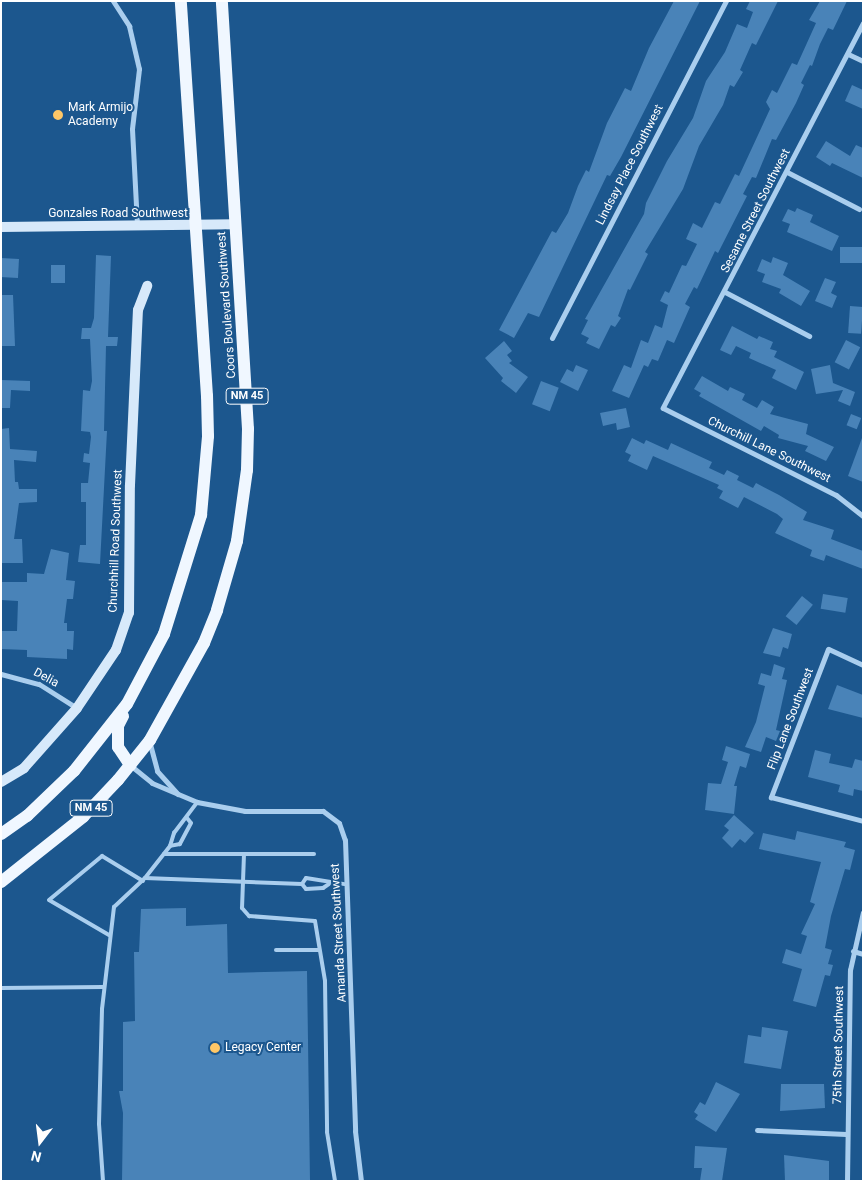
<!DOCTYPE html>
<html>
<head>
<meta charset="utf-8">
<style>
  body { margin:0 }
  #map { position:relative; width:864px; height:1182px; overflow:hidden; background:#1c578e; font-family:Roboto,sans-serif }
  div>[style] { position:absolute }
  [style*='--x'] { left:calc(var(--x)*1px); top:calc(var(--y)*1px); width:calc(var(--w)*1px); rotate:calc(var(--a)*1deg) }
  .building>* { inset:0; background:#4983b8; transform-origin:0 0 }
  .path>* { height:2px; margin-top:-1px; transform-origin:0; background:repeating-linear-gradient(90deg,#aaceee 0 2.5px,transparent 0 6.5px) }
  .lane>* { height:4px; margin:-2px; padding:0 2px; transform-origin:2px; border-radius:2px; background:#aaceee }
  .street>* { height:5px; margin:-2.5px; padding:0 2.5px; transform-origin:2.5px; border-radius:2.5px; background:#aaceee }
  .secondary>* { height:10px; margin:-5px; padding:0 5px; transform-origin:5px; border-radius:5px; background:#d7e9fa }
  .primary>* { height:12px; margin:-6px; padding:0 6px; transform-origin:6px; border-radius:6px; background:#f0f7ff }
  .dots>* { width:14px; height:14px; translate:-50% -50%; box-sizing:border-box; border:2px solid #1c578e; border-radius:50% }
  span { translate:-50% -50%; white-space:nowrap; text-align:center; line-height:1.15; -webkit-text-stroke:4px #1c578e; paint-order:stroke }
  .shield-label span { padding:1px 4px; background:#1c578e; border:1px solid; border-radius:4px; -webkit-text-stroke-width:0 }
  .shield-label { font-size:11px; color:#fff; font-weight:700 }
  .poi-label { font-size:12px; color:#fff }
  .left { translate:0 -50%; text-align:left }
  .street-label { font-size:12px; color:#fff }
  .frame { position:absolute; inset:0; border:2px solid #fff; pointer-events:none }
  .north { position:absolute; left:15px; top:1117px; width:50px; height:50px; -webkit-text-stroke:4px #1c578e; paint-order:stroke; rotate:195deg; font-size:14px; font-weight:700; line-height:20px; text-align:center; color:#fff }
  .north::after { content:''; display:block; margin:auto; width:18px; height:22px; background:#fff; clip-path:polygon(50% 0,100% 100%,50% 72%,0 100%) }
</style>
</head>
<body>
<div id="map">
  <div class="building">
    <i style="clip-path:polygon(674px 1px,700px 1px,621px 157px,610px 176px,607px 175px,539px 317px,528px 313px,514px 338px,499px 330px,552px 231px,556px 233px,568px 213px,578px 186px,586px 170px,589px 172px,607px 123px,625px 88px,631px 91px,649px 48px)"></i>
    <i style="clip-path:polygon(750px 1px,778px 1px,756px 45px,752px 43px,740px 70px,743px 72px,734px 87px,730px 85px,723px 105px,699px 146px,683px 189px,645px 252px,648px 254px,630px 290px,628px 289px,618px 316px,621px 318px,615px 327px,611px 325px,599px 349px,586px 343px,589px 338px,581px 334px,588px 320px,585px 319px,644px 214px,646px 203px,667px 161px,693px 118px,706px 81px,725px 52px,737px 24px,747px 28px,753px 12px,746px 9px)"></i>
    <i style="clip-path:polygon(820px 1px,847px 1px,833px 30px,828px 28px,820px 44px,812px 66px,810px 65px,801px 83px,804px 85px,796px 103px,776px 140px,772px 139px,756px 178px,752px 177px,743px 194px,747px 196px,718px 253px,715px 251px,697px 289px,694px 287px,685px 304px,690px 307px,674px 343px,667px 340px,658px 361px,652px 359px,648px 367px,644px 365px,629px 398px,612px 391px,624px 365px,631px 368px,641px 340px,648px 343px,655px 325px,662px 328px,668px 305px,660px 301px,665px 291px,669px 293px,682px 265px,686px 266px,697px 244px,686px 239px,693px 223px,702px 228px,715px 202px,720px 204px,735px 174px,739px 176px,770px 109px,766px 102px,772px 90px,777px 93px,792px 63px,797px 65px,816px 23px,809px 20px)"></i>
    <i style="clip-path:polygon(852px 85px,863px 90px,863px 109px,845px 101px)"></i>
    <i style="clip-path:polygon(826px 141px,850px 156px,856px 145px,863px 148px,863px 178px,832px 163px,830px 166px,816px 157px)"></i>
    <i style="clip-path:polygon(797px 208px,813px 215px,810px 222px,839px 236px,832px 251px,787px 232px,790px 224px,782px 221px,788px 209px,795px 212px)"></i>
    <i style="left:863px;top:247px;width:16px;height:23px;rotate:90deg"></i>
    <i style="clip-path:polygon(96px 255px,111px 256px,108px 337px,118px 337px,117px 346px,106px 346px,104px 431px,107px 431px,100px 564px,78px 562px,80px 545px,86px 545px,86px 502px,81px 502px,81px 483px,88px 483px,90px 463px,83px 462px,84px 453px,89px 454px,91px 437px,90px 432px,81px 431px,83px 390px,90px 391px,92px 381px,90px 339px,81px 339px,82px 328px,91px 328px,94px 318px)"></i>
    <i style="clip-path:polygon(773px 257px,788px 263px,783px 275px,810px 291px,801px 306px,779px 293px,781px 289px,762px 282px,765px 274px,757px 271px,762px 259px,771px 263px)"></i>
    <i style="left:1px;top:258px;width:18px;height:19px;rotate:3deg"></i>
    <i style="left:51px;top:265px;width:14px;height:18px"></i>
    <i style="clip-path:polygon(825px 278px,836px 282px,831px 293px,837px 296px,832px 308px,815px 301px)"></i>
    <i style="clip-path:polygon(1px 295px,13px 295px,15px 346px,1px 346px)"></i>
    <i style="left:850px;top:306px;width:13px;height:27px;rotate:4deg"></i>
    <i style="clip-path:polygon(732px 326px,757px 339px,759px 336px,773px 342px,770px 349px,777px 351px,774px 357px,804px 372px,796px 390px,772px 378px,776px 370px,749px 358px,751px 353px,736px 346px,731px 355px,720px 350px)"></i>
    <i style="left:846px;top:340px;width:16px;height:25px;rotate:27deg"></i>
    <i style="clip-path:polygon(504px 341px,512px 351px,507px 355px,512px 361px,509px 363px,528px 377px,516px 393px,501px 381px,503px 378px,485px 358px)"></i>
    <i style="clip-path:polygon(576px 365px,588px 370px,578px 391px,560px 382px,567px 369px,573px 372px)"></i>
    <i style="clip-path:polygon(830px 365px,833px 383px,855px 392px,850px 406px,838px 401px,843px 390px,816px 394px,811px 369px)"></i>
    <i style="clip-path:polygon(702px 376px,728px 391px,730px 387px,745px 394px,742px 400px,757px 408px,762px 400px,774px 407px,770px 414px,808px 424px,806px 434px,834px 447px,826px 461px,805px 451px,808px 446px,778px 438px,779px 435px,764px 426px,761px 431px,699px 396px,701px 393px,694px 389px)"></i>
    <i style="clip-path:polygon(1px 380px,30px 381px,30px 391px,11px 390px,10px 408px,1px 408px)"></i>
    <i style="left:541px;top:381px;width:19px;height:25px;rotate:21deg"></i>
    <i style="clip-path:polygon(626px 408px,630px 427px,617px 430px,616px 423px,603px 426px,600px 413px)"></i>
    <i style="left:851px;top:414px;width:11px;height:12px;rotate:22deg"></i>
    <i style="clip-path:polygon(9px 428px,10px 449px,37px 451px,36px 462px,14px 460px,15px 482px,18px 482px,19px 489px,37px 489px,37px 502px,19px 503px,14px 539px,22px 539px,23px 563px,1px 563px,1px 429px)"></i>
    <i style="clip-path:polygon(632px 438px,644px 444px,646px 440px,668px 450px,671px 443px,712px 462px,709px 468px,724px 475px,727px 470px,739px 476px,737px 480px,753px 488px,756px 483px,779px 495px,807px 512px,803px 520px,834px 530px,831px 539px,863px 551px,863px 569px,826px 555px,824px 561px,810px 556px,812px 550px,775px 533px,783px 519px,777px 514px,744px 497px,738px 508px,719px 498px,723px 491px,717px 488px,719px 485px,653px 456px,647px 470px,628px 461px,631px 455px,625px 452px)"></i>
    <i style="clip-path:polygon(862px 438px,863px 439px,863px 482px,848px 476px)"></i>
    <i style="clip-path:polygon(51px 549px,69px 553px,66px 580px,75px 581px,73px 599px,67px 599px,64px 623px,67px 623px,67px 631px,74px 631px,73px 650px,67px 649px,67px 659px,27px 657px,27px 650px,1px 649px,1px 631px,17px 631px,18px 601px,1px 600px,1px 582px,27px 582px,27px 573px,44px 574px)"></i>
    <i style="left:823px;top:594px;width:25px;height:15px;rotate:9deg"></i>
    <i style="left:802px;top:596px;width:14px;height:26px;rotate:39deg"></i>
    <i style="clip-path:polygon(773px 628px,792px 634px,788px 649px,783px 647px,780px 657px,763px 653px)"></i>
    <i style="clip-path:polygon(774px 664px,785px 668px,782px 679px,787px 680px,776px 730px,780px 731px,776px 741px,766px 737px,761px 752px,745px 747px,756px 722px,765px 686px,758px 684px,761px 673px,771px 676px)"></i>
    <i style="clip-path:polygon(837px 685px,863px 695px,863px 718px,828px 709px)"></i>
    <i style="clip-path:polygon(726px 746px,750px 754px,746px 768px,740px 766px,734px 786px,737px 786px,734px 814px,705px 810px,708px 783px,721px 784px,728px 762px,722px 760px)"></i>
    <i style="clip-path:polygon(815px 750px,831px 754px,829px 763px,852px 768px,855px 759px,863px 761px,863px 791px,854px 789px,853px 796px,838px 792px,840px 785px,808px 777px)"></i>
    <i style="clip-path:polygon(734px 815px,754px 833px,745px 843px,740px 839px,732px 848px,722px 838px,729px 830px,724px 826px)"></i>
    <i style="clip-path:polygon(797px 831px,846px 842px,844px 847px,855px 850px,850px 870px,845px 869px,831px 916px,825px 948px,832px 950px,828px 964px,833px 965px,830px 976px,825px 975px,816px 1007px,793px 1001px,802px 969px,782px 963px,786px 949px,801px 954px,807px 936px,801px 934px,815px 904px,810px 902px,821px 862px,759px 849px,763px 833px,795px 840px)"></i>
    <i style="clip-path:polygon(186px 908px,186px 926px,227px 924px,228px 973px,307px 971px,310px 1181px,122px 1181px,123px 1113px,119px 1091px,123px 1091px,123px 1022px,135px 1021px,134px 952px,139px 952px,141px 909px)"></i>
    <i style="clip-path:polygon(762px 1027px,788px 1031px,781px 1069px,744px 1063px,748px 1035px,761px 1037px)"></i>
    <i style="clip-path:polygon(716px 1082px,740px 1094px,716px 1132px,695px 1119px,698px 1115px,694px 1112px,700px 1102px,705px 1105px)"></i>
    <i style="clip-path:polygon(781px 1084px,824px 1084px,825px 1108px,780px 1111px)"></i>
    <i style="clip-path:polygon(695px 1146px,727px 1148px,722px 1181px,700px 1181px,702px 1168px,694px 1168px)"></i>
    <i style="clip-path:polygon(784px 1155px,829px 1161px,829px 1181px,785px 1181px)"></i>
  </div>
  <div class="path">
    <i style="--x:45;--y:1;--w:21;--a:0"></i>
  </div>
  <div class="lane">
    <i style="--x:187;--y:818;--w:6;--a:51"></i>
    <i style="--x:191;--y:823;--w:24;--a:118"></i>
    <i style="--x:180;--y:844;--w:10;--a:169"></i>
    <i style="--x:170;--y:846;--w:14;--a:-73"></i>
    <i style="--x:174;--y:833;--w:39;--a:-53"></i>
    <i style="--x:164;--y:854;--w:150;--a:0"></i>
    <i style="--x:244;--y:854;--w:54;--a:92.1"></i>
    <i style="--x:242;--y:908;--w:11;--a:49"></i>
    <i style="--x:249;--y:916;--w:66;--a:4.3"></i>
    <i style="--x:315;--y:921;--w:61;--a:80.5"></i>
    <i style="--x:325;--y:981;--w:151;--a:89.2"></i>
    <i style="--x:327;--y:1132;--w:50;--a:80.7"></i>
    <i style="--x:145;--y:878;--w:41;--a:-52"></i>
    <i style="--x:302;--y:884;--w:7;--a:-56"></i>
    <i style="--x:306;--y:878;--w:39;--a:9"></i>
    <i style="--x:109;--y:935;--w:69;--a:-149.7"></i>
    <i style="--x:49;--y:900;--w:69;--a:-39.7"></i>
    <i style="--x:102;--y:856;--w:48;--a:31.4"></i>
    <i style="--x:276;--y:950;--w:43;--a:0"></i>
    <i style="--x:1;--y:988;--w:102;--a:-0.6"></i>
    <i style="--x:103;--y:1181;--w:57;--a:-94"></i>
    <i style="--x:99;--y:1124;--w:115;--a:-88.5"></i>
    <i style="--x:102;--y:1009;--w:103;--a:-83.3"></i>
    <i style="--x:114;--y:907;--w:42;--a:-43.1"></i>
    <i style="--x:145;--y:878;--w:157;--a:2.2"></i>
    <i style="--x:302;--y:884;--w:6;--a:51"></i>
    <i style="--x:306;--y:889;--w:17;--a:-3"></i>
    <i style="--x:323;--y:888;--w:7;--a:-34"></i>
  </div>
  <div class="street">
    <i style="--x:113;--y:1;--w:30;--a:57"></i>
    <i style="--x:129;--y:26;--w:44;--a:76.9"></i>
    <i style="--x:139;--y:69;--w:60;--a:96.7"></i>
    <i style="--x:132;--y:129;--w:97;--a:87"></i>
    <i style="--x:863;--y:23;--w:434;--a:117.5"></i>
    <i style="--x:663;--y:408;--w:194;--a:26.7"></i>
    <i style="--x:836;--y:495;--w:34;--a:38"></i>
    <i style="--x:848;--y:54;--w:17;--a:25"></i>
    <i style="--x:787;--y:172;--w:81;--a:27.2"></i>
    <i style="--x:725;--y:292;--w:95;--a:27.6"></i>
    <i style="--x:552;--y:338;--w:379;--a:-62.7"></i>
    <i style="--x:863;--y:665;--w:38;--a:-155"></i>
    <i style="--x:828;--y:649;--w:159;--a:111.1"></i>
    <i style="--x:771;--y:797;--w:95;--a:14.6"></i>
    <i style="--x:1;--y:674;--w:39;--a:15"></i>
    <i style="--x:39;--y:684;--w:45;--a:32.3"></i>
    <i style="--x:150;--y:744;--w:28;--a:75"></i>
    <i style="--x:157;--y:771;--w:31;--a:48"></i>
    <i style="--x:130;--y:765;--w:28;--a:39"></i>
    <i style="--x:152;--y:783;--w:49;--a:22.9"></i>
    <i style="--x:197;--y:802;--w:49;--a:10.6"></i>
    <i style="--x:245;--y:811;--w:78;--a:0"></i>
    <i style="--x:323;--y:811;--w:20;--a:37"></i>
    <i style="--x:339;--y:823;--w:18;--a:71"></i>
    <i style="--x:345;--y:840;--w:291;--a:88"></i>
    <i style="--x:355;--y:1131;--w:50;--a:83.2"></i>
    <i style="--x:853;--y:951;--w:10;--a:17"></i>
    <i style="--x:757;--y:1130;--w:89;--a:2.6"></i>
    <i style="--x:847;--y:1181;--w:211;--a:-89.2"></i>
    <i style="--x:850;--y:970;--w:59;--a:-77.4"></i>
  </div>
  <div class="secondary">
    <i style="--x:1;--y:227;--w:234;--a:-0.7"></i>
    <i style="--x:1;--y:782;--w:27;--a:-31"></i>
    <i style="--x:24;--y:768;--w:80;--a:-48.5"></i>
    <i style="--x:77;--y:708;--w:70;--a:-56.1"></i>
    <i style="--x:116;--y:650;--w:39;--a:-71"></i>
    <i style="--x:129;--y:613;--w:128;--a:-89.6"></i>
    <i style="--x:130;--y:485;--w:175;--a:-87.4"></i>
    <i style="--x:138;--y:310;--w:26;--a:-69"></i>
  </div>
  <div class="primary">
    <i style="--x:123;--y:716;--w:11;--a:117"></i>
    <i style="--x:118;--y:726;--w:21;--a:90"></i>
    <i style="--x:118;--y:747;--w:22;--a:56"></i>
    <i style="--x:1;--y:834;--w:32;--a:-35"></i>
    <i style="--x:27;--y:816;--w:65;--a:-43.8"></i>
    <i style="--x:74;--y:771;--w:85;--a:-51.7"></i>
    <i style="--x:127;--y:704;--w:79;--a:-62.1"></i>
    <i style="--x:164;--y:634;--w:125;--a:-72.7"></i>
    <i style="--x:201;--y:515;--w:79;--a:-84.9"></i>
    <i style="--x:208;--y:436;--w:40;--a:-91.4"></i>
    <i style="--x:207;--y:396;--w:396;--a:-93.8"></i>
    <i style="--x:1;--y:882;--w:105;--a:-38.4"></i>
    <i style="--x:83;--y:817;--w:51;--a:-46.6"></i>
    <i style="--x:118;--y:780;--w:51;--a:-51.3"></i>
    <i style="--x:150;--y:740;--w:111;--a:-60.9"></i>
    <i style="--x:204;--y:643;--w:35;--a:-68"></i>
    <i style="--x:217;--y:610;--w:72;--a:-73.8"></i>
    <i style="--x:237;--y:541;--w:72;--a:-82"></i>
    <i style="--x:247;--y:470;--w:41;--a:-88.6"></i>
    <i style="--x:248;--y:429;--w:429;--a:-93.5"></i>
  </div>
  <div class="dots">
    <i style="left:58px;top:115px;background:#fec767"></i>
    <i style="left:215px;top:1048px;background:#fec767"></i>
  </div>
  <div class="shield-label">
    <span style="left:247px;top:396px">NM 45</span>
    <span style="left:91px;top:808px">NM 45</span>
  </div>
  <div class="poi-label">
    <span class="left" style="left:68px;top:115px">Mark Armijo<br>Academy</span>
    <span class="left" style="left:225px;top:1048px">Legacy Center</span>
  </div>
  <div class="street-label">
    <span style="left:630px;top:165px;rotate:-63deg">Lindsay Place Southwest</span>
    <span style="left:756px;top:211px;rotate:-63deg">Sesame Street Southwest</span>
    <span style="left:118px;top:214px">Gonzales Road Southwest</span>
    <span style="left:227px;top:305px;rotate:-94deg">Coors Boulevard Southwest</span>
    <span style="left:769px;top:450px;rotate:26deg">Churchill Lane Southwest</span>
    <span style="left:116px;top:541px;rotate:-88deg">Churchhill Road Southwest</span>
    <span style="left:46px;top:678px;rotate:28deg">Delia</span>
    <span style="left:791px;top:719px;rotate:-69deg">Flip Lane Southwest</span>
    <span style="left:339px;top:933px;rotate:-93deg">Amanda Street Southwest</span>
    <span style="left:839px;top:1045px;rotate:-89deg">75th Street Southwest</span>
  </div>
  <div class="frame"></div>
  <div class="north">N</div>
</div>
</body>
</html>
